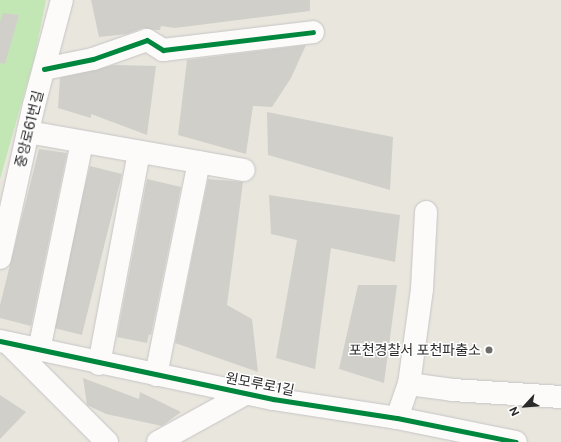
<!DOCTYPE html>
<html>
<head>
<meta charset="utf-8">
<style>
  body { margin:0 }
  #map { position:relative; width:561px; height:442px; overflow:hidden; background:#e9e6de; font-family:"Public Sans","Noto Sans KR",sans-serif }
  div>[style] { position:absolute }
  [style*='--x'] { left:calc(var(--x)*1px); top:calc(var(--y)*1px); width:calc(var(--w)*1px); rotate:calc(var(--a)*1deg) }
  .green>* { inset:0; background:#c2e7b5 }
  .building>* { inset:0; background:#d1cfca; transform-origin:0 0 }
  .roads { filter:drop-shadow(0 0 1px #c6c5c5) drop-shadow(0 0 1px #c6c5c5) }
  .minor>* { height:22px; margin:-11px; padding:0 11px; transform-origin:11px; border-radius:11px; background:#fcfbfa }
  .cycleway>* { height:5px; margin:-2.5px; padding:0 2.5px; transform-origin:2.5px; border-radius:2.5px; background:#00873e }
  .dots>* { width:11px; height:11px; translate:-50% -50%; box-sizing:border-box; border:2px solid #fff; border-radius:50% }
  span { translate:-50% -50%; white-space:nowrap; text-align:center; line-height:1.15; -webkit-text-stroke:3px #fff; paint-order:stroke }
  .street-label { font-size:14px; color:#2a2a2a }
  .poi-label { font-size:14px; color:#2a2a2a }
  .right { translate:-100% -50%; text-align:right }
  .north { position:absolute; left:505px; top:386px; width:40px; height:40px; -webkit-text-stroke:3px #fff; paint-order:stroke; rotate:244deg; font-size:11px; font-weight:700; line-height:16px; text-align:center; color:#2a2a2a }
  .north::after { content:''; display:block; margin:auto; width:14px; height:18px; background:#2a2a2a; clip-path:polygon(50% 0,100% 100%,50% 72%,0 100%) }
</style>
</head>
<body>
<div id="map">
  <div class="green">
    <i style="clip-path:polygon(0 0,46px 0,34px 59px,0 179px)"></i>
  </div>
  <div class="building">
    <i style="clip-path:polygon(91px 0,310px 0,310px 11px,175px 28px,161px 26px,160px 30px,155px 30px,143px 28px,127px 34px,99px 37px)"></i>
    <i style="clip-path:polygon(3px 13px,19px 15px,5px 64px,0 63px,0 22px)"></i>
    <i style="clip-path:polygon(306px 45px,291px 78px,272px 107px,253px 106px,246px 154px,178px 135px,187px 60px)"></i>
    <i style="clip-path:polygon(114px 65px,156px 66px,147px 135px,91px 114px,91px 118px,58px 108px,60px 78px)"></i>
    <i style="clip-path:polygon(267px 112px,393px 137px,390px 190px,268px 155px)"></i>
    <i style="clip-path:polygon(39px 149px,67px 153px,31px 326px,0 318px,0 305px)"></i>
    <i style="left:90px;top:166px;width:33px;height:166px;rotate:14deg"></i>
    <i style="clip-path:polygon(147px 179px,181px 187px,151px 335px,149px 334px,147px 343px,117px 337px)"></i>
    <i style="clip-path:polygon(208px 179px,243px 182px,227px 305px,252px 319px,258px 372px,175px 343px)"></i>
    <i style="clip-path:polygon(269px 195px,400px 215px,395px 262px,331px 248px,315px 369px,276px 358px,297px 240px,271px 234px)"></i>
    <i style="clip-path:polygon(358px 285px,397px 285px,384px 383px,339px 369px)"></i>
    <i style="clip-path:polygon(83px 378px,139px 399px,140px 392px,181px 412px,162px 426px,106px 414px,87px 405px)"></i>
    <i style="clip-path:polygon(0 395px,26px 412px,0 439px)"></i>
  </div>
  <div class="roads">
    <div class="minor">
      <i style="--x:44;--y:69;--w:50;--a:-11.5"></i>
      <i style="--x:93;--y:59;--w:57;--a:-19.4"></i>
      <i style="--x:147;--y:40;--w:19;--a:32"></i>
      <i style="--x:163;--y:50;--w:151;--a:-6.8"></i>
      <i style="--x:28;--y:132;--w:219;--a:10"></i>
      <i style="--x:0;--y:258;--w:157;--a:-77.5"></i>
      <i style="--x:34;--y:105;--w:109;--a:-75.1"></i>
      <i style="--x:0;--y:341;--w:279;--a:12"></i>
      <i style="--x:273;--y:399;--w:125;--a:8.7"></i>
      <i style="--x:397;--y:418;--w:121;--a:11.4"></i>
      <i style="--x:8;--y:343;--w:140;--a:45"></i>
      <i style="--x:39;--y:350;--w:212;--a:-78.3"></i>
      <i style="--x:99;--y:364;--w:216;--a:-79.3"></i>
      <i style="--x:156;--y:375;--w:217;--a:-78.6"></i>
      <i style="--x:409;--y:384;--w:96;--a:-82.2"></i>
      <i style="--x:422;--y:289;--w:77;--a:-87"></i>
      <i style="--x:397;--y:418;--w:36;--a:-71"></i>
      <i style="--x:409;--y:384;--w:44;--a:7.8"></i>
      <i style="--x:453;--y:390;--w:108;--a:3.7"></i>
      <i style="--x:158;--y:442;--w:99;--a:-28.9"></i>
    </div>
  </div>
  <div class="cycleway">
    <i style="--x:44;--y:69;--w:50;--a:-11.5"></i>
    <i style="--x:93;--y:59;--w:57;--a:-19.4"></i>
    <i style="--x:147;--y:40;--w:19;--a:32"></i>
    <i style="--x:163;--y:50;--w:151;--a:-6.8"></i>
    <i style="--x:0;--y:341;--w:279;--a:12"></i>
    <i style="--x:273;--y:399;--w:125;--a:8.7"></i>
    <i style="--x:397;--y:418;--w:121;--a:11.4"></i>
  </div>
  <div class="dots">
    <i style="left:489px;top:350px;background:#6d6c69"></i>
  </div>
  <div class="street-label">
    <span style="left:29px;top:129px;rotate:-76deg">중앙로61번길</span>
    <span style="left:260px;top:384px;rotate:11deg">원모루로1길</span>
  </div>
  <div class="poi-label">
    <span class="right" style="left:481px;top:350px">포천경찰서 포천파출소</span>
  </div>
  <div class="north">N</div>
</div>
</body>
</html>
